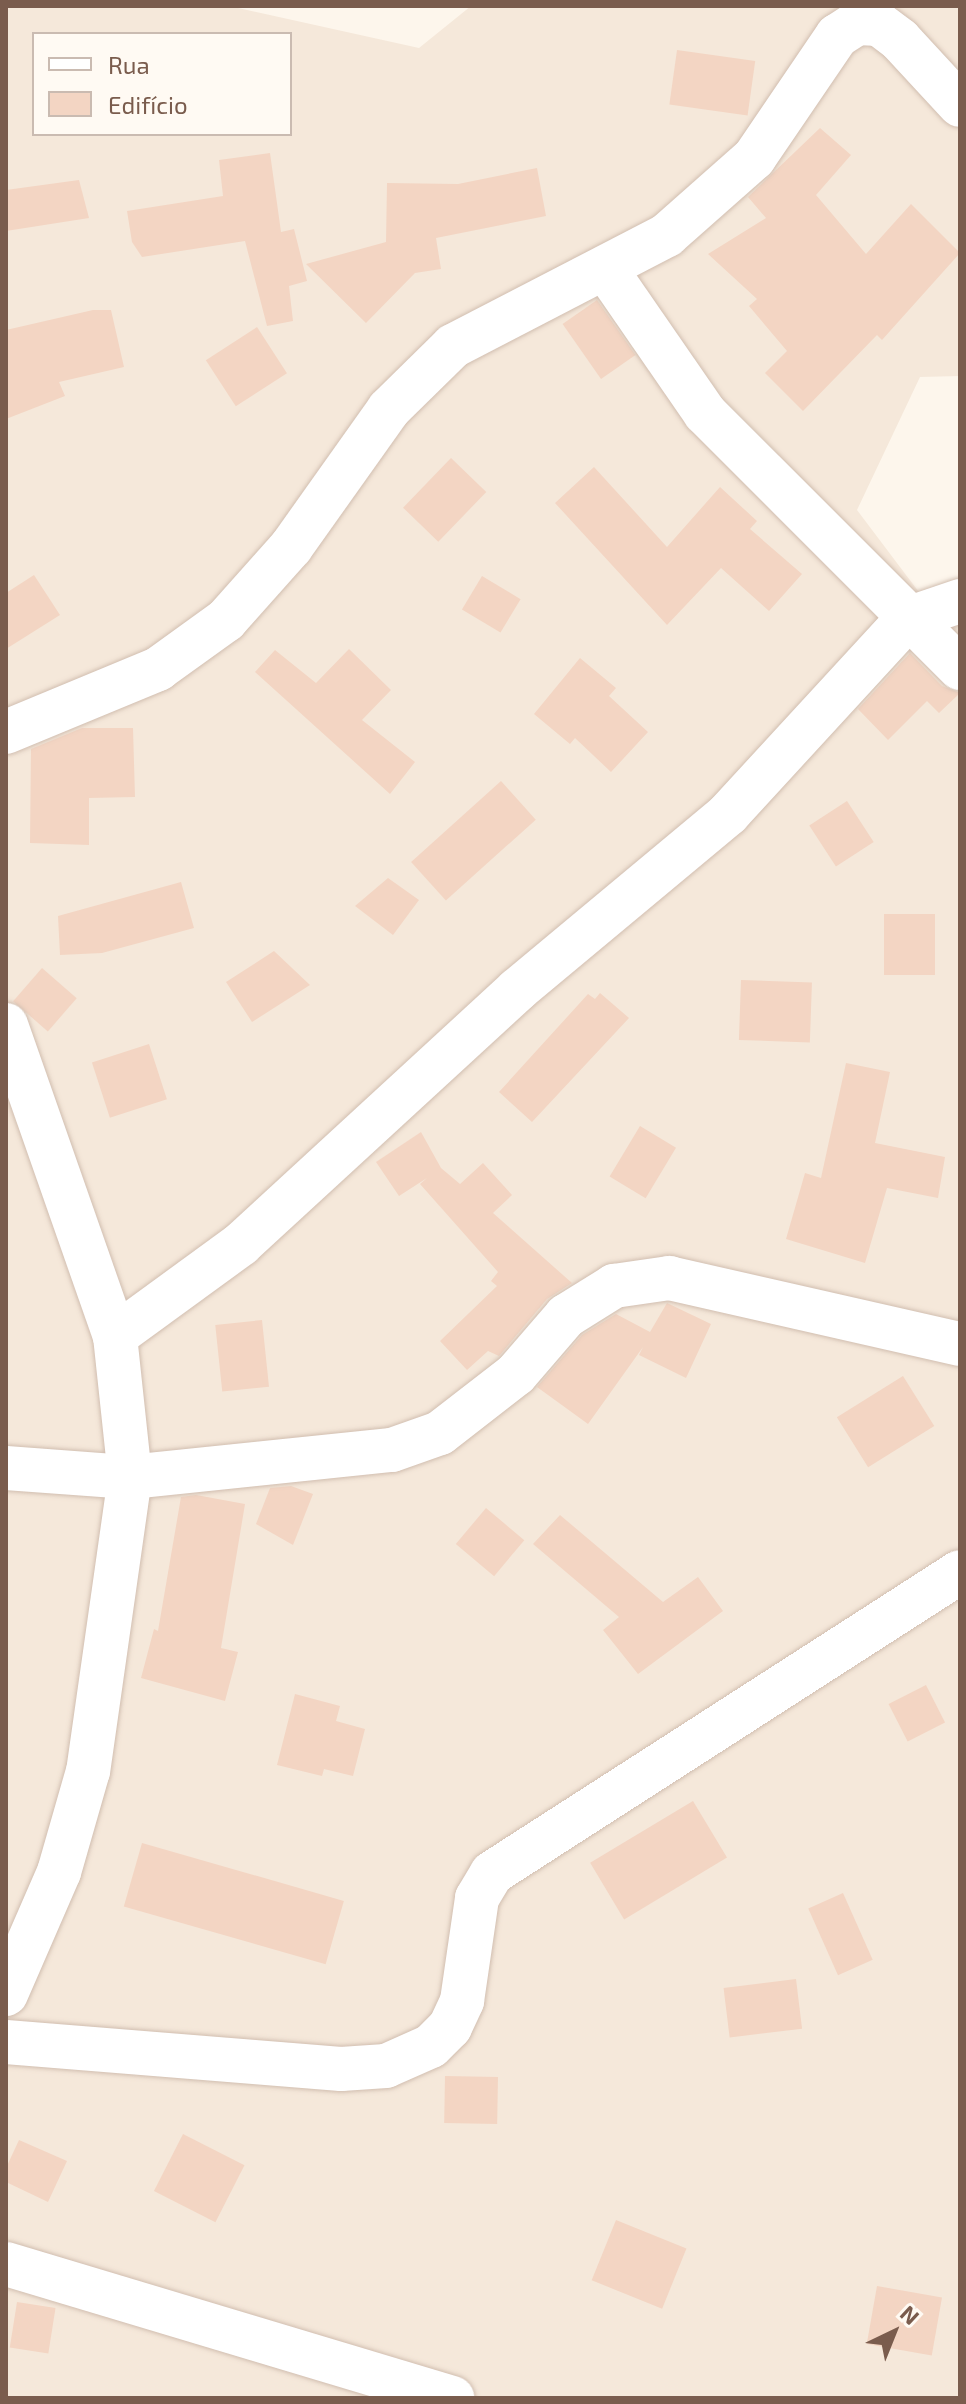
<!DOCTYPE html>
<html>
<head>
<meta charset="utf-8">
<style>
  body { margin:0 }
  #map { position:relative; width:966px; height:2404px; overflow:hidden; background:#fdf6ec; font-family:"Exo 2",sans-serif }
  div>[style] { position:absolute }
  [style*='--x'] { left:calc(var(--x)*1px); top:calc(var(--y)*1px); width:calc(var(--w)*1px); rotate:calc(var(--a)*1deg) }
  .residential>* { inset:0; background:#f5e8da }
  .building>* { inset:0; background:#f3d5c3; transform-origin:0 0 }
  .roads { filter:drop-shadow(0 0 2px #d1beb0) drop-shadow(0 0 2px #d1beb0) }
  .minor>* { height:44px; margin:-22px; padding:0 22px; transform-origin:22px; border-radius:22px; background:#fff }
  span { translate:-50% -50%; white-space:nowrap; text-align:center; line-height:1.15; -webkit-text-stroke:6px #fffaf3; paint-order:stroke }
  .frame { position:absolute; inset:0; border:8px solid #7a5c4d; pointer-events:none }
  .legend { position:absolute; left:32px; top:32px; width:260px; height:104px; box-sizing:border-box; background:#fffaf3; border:2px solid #cabbb1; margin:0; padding:10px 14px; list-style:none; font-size:24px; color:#7a5c4d }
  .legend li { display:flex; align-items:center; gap:16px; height:40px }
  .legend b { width:40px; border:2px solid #cabbb1 }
  .north { position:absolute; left:854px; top:2292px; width:80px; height:80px; -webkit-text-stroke:6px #fffaf3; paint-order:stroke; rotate:43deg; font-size:22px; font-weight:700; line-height:32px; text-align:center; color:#7a5c4d }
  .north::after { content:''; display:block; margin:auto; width:28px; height:36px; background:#7a5c4d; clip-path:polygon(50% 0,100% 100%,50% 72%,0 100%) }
</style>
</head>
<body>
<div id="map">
  <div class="residential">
    <i style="clip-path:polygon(evenodd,6px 6px,229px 6px,419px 48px,471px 6px,960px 6px,960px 376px,920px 377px,857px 510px,943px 624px,960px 616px,960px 2398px,6px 2398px,6px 6px,34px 34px,290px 34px,290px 134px,34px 134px,34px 34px)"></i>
  </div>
  <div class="building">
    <i style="left:677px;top:50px;width:79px;height:55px;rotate:8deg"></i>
    <i style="clip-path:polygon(820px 128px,851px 155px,816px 195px,866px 254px,911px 204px,960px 253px,882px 340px,877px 335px,803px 411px,765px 373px,787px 351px,749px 306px,757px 299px,708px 254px,766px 218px,748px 197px)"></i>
    <i style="clip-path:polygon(270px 153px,281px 232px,294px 229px,307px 281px,289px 286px,293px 321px,267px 326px,245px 241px,142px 257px,132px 242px,127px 211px,223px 196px,219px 160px)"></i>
    <i style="clip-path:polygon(537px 168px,546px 216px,436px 238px,441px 269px,415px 273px,366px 323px,306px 264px,386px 242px,387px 183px,458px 184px)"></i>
    <i style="clip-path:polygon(79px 180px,89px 218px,6px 231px,6px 190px)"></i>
    <i style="left:597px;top:300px;width:67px;height:42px;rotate:55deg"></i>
    <i style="clip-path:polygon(93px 310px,111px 310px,124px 367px,59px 382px,65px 396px,6px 419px,6px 330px)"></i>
    <i style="left:257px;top:327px;width:55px;height:61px;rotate:57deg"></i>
    <i style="left:451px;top:458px;width:49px;height:69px;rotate:44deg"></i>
    <i style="clip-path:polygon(594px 467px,667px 547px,720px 487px,757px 521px,750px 529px,802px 574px,769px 611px,721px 568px,667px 625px,555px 503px)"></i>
    <i style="clip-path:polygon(34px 575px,60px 615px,6px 649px,6px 593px)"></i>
    <i style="left:482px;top:576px;width:45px;height:39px;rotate:31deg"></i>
    <i style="clip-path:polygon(349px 649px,391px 690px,362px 720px,415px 762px,390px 794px,255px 672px,275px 650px,316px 683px)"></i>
    <i style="clip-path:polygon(910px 653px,942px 686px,960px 693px,939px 713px,927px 701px,888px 740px,858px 709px)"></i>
    <i style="clip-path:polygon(580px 658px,616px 688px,609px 696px,648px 732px,611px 772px,575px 738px,570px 744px,534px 714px)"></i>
    <i style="clip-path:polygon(82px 728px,133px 728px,135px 797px,89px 798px,89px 845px,30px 843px,31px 749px)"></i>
    <i style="left:501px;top:781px;width:52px;height:121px;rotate:48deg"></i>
    <i style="left:847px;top:801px;width:49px;height:45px;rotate:57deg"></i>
    <i style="clip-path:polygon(388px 878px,419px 900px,393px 935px,355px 906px)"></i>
    <i style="clip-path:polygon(181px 882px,194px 928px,102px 953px,60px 955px,58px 916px)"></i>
    <i style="left:884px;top:914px;width:51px;height:61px"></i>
    <i style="clip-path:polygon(274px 951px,310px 985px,252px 1022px,226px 982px)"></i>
    <i style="left:42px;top:968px;width:46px;height:44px;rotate:41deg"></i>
    <i style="left:741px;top:980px;width:71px;height:60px;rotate:2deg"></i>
    <i style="clip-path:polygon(600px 993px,629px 1018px,532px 1122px,499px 1092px,588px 994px,595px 999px)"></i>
    <i style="left:149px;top:1044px;width:58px;height:60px;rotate:72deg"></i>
    <i style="clip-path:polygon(846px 1063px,890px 1072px,875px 1143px,945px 1157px,938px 1198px,887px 1188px,865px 1263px,786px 1239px,805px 1173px,821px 1178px)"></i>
    <i style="left:640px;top:1126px;width:42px;height:59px;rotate:31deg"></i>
    <i style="clip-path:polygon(421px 1132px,441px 1168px,460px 1184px,483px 1163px,512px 1195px,493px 1213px,572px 1283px,547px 1299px,499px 1356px,488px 1351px,467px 1370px,440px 1341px,497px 1286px,491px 1281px,498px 1272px,420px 1184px,427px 1178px,399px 1196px,376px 1162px)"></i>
    <i style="clip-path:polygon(667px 1303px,711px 1324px,686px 1378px,639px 1355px,643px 1347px,588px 1424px,537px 1387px,582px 1335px,616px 1314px,650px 1332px)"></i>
    <i style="left:262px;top:1320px;width:67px;height:47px;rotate:84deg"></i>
    <i style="left:903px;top:1376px;width:59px;height:78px;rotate:58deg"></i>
    <i style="clip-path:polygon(291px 1486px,313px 1494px,293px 1545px,256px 1524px,270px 1488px)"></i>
    <i style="clip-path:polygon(196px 1495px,245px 1504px,221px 1648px,238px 1652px,225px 1701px,141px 1678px,154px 1629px,158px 1631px,181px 1497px)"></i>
    <i style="left:486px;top:1508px;width:50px;height:47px;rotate:40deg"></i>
    <i style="clip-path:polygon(560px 1515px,663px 1602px,698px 1577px,723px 1611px,638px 1674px,603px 1630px,619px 1617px,533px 1544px)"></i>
    <i style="left:926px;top:1685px;width:42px;height:42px;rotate:63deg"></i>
    <i style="clip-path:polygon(295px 1694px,340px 1706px,336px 1721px,365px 1729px,353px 1776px,324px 1769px,322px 1776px,277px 1765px)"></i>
    <i style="left:693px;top:1801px;width:66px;height:120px;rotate:59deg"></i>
    <i style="left:142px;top:1843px;width:210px;height:66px;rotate:16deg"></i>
    <i style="left:843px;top:1893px;width:73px;height:38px;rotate:66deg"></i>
    <i style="left:796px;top:1979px;width:50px;height:73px;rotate:83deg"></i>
    <i style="left:445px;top:2076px;width:53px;height:47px;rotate:1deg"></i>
    <i style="left:183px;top:2134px;width:69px;height:64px;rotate:27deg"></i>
    <i style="clip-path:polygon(19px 2140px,67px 2161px,48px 2202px,6px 2182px,6px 2168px)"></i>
    <i style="left:616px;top:2220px;width:76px;height:65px;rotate:22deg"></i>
    <i style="left:877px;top:2286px;width:66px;height:59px;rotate:10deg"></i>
    <i style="left:17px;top:2302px;width:39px;height:46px;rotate:9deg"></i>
  </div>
  <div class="roads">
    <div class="minor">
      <i style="--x:605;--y:268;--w:176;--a:55.4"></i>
      <i style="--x:705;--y:413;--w:361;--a:45"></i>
      <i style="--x:6;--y:732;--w:165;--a:-22.5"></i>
      <i style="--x:158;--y:669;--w:84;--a:-35.8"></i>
      <i style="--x:226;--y:620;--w:98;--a:-48.3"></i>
      <i style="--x:291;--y:547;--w:169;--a:-54.6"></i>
      <i style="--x:389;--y:409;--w:90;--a:-44.5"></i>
      <i style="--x:453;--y:346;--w:241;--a:-27.4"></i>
      <i style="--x:667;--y:235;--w:116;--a:-41.5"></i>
      <i style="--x:754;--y:158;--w:148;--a:-55.8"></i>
      <i style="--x:837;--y:36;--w:24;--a:-33"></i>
      <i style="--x:857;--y:23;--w:22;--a:3"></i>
      <i style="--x:879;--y:24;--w:26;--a:37"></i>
      <i style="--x:900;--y:40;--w:88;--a:47.3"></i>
      <i style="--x:6;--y:1025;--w:330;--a:70.7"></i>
      <i style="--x:115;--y:1336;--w:142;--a:83.9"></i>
      <i style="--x:130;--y:1477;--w:297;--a:98.1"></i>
      <i style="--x:88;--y:1771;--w:105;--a:106"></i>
      <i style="--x:59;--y:1872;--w:133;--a:113.5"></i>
      <i style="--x:115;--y:1336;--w:156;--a:-36.1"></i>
      <i style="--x:241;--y:1244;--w:375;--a:-42.6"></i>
      <i style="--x:517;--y:990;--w:275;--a:-39.8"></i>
      <i style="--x:728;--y:814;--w:265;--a:-47.4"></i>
      <i style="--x:907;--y:619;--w:56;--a:-18.8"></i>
      <i style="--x:6;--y:1468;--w:124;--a:4.2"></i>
      <i style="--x:130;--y:1477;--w:263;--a:-5.9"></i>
      <i style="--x:392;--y:1450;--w:51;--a:-19.5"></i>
      <i style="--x:440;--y:1433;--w:96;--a:-37.8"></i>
      <i style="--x:516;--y:1374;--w:77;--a:-49.2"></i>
      <i style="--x:566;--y:1316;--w:57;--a:-32"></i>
      <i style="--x:614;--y:1286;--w:56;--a:-8.3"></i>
      <i style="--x:669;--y:1278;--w:298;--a:12.8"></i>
      <i style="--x:6;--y:2042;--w:336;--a:4.6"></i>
      <i style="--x:341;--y:2069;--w:45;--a:-3.8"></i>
      <i style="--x:386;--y:2066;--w:49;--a:-24"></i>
      <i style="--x:431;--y:2046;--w:27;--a:-45"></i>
      <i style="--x:450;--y:2027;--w:29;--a:-65"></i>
      <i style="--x:462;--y:2001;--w:104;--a:-81.7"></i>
      <i style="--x:477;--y:1898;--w:29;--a:-59"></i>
      <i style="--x:492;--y:1873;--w:556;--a:-32.75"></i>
      <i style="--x:6;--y:2264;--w:466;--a:16.7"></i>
    </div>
  </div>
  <div class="frame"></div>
  <ul class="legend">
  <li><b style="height:10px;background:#fff"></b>Rua</li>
  <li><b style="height:22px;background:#f3d5c3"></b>Edifício</li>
  </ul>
  <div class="north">N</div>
</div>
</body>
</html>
